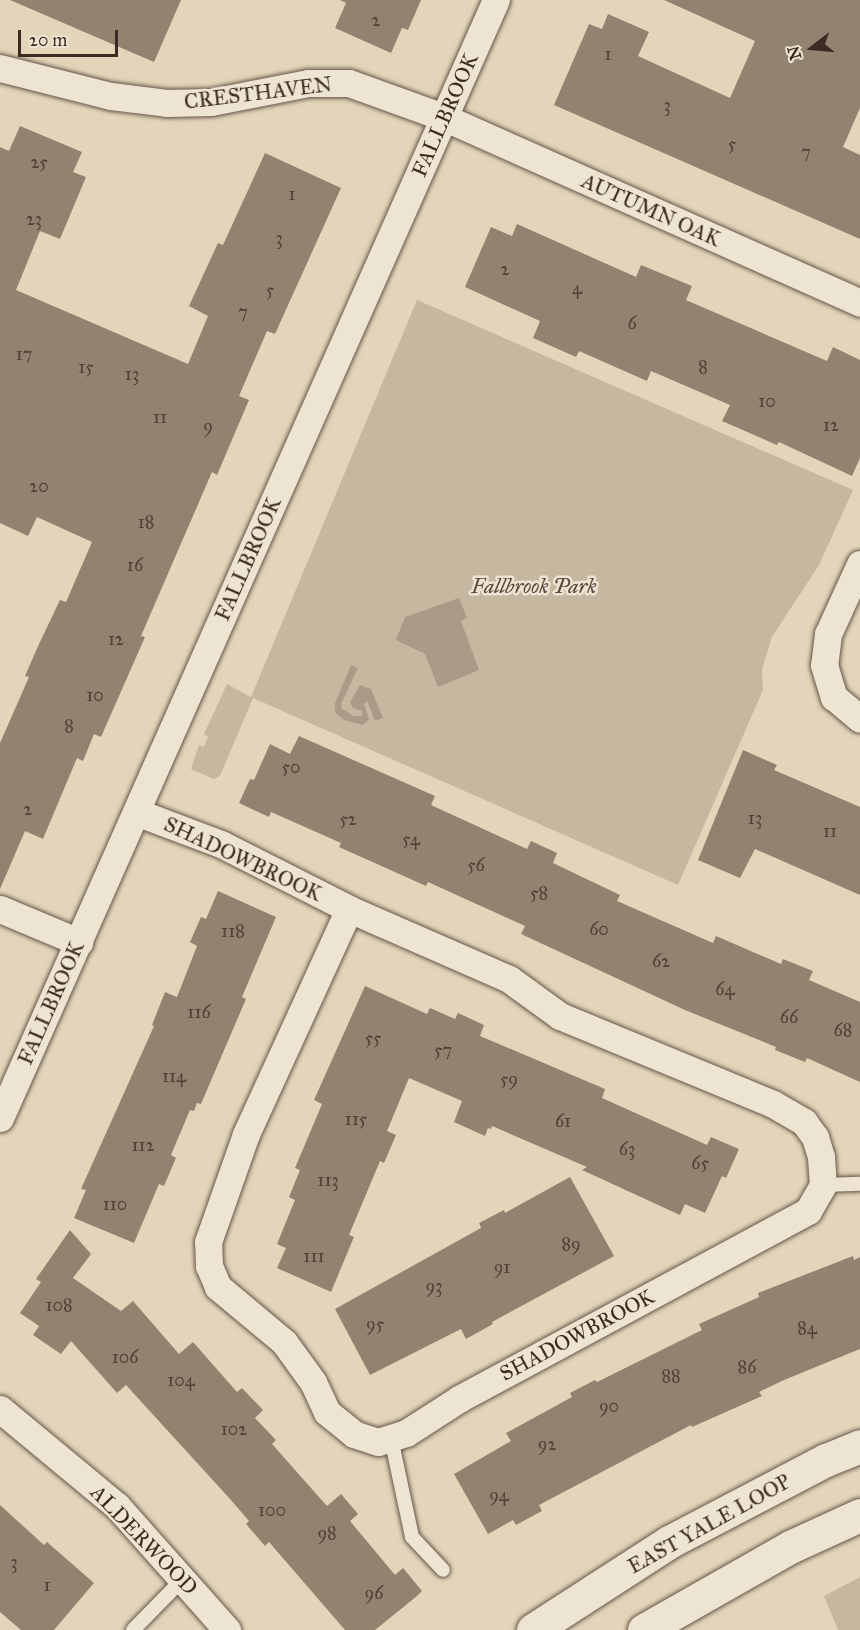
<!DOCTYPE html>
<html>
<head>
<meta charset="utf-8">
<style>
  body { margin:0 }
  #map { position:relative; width:860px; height:1630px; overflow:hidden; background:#e3d5ba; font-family:"IM FELL Great Primer",serif }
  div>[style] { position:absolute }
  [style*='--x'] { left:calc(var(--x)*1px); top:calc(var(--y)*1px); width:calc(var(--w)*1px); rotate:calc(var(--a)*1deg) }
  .green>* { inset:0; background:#c6b8a0 }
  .water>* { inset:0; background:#aa9b86 }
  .building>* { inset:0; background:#928371 }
  .roads { filter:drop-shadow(0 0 2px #655648) drop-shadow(0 0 2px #655648) }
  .service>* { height:14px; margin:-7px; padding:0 7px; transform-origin:7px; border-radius:7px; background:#ede4d2 }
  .minor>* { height:27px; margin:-13.5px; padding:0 13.5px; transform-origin:13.5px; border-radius:13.5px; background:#ede4d2 }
  .secondary>* { height:33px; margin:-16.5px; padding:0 16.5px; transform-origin:16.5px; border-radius:16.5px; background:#ede4d2 }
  span { translate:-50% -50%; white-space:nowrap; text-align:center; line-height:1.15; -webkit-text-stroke:5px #ede4d2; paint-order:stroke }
  .number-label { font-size:18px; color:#514136 }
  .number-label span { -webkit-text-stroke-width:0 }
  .street-label { font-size:21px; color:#3b2b22 }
  .park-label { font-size:21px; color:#57473b; font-style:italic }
  .north { position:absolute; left:782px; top:18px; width:60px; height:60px; -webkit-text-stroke:4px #ede4d2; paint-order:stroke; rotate:254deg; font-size:16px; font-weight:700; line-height:24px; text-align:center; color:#3b2b22 }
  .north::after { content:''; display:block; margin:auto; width:21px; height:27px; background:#3b2b22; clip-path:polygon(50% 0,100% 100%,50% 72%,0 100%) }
  .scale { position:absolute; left:18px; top:30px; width:100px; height:27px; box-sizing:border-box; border:3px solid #3b2b22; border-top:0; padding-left:8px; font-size:18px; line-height:21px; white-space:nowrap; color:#3b2b22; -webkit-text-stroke:4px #ede4d2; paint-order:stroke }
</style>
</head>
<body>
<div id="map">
  <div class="green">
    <i style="clip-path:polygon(417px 300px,853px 490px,819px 565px,772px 637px,762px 669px,763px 690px,678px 885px,253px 698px,220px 776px,214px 779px,191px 769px,199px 745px,204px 747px,208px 737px,204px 734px,227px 684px,251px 697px)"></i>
    <i style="clip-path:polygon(860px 1577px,860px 1630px,838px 1630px,824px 1596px)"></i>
  </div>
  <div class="water">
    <i style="clip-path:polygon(459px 598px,467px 618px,461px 621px,479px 670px,438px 687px,425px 654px,396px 640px,405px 617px)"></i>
    <i style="clip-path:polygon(351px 665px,358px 668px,341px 704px,342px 709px,354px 716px,362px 716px,362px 711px,353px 708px,350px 702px,360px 685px,371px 689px,383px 718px,375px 721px,367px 701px,364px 704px,369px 719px,363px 725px,344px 720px,335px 712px,335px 703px)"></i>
  </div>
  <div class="building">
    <i style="clip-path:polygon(10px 0,181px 0,154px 62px)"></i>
    <i style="clip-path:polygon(340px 0,421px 0,408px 30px,402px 28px,391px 53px,335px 28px,346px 3px)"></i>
    <i style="clip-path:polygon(664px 0,860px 0,860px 108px,843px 147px,860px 155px,860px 239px,554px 105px,589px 24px,602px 29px,608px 14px,649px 32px,638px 56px,730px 98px,755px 41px)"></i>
    <i style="clip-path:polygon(20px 126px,82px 152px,73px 172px,86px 177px,60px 239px,40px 231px,16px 290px,188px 364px,208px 316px,189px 306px,218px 243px,223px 245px,265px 153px,341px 188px,275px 334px,267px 331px,239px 396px,249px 400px,217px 475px,212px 472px,173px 562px,141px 636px,145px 637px,101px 737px,94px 734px,83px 761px,77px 758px,43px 839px,25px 831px,0 889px,0 743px,29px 677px,25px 676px,39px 644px,60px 600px,66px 602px,92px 542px,37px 517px,28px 536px,0 523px,0 147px,9px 151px)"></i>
    <i style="clip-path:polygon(517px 224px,636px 277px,641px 265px,692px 286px,686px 300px,827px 361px,833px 347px,860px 360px,860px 458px,852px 476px,779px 442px,777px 445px,722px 421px,730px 405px,651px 371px,647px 381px,579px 351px,576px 357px,533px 338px,540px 321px,465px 287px,491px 227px,512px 236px)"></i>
    <i style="clip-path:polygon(299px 736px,435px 796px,431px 805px,527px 849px,531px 841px,557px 853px,553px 863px,620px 895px,617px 901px,713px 943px,716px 936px,781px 964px,783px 959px,813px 971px,809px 980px,860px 1002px,860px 1082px,807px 1058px,805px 1062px,775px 1050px,776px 1047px,685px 1010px,521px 934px,525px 926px,428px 882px,426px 886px,339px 847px,341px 843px,271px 812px,269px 817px,239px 803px,250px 779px,254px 780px,270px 744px,290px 754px)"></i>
    <i style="clip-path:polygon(743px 750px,777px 765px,774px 770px,860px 807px,860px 895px,755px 849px,740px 878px,698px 860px)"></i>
    <i style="clip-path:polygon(218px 891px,276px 917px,242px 997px,246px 999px,201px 1104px,197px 1103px,194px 1111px,190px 1110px,171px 1155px,176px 1158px,164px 1186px,159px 1184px,134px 1243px,74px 1218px,86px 1190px,81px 1189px,154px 1026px,152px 1025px,165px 992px,177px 997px,197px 946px,190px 942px,201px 917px,206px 919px)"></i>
    <i style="clip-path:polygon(365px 986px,427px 1014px,430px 1008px,455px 1019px,458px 1013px,484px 1025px,480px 1036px,605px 1089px,602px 1098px,707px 1145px,711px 1137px,739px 1149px,726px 1178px,722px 1176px,705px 1213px,685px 1204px,680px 1215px,582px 1170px,587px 1167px,492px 1126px,491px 1129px,488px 1128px,485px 1136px,454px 1122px,462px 1101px,409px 1078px,387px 1131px,396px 1135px,384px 1163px,380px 1161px,349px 1235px,354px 1237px,331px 1292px,277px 1268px,286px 1248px,277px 1244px,295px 1200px,289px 1197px,300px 1170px,295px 1168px,322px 1104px,314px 1100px)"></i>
    <i style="clip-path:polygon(570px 1177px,614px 1256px,492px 1322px,493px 1324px,466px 1339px,461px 1329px,370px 1375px,335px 1309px,481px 1228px,479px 1223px,504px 1210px,505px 1213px)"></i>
    <i style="clip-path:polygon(70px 1230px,91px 1254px,73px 1278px,121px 1311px,133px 1301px,179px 1354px,193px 1342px,237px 1392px,242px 1388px,263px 1410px,255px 1418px,276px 1440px,272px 1444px,327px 1506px,341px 1494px,358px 1514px,350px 1521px,395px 1575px,403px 1568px,422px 1591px,417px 1596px,375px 1630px,345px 1630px,269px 1542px,265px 1546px,246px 1524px,249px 1521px,230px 1499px,126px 1385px,117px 1393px,71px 1341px,61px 1354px,33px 1335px,39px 1326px,20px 1313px,41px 1282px,36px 1279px)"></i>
    <i style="clip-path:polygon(853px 1256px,854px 1260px,860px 1257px,860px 1349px,784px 1380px,759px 1392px,762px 1396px,692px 1427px,691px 1425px,539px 1505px,542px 1511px,516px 1525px,513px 1520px,488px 1534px,454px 1474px,511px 1441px,506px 1433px,572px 1397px,570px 1393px,595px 1380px,597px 1382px,702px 1330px,699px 1324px,759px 1297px,758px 1293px)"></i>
    <i style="clip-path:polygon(0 1505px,44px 1545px,47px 1542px,94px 1583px,54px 1630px,21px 1630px,0 1612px)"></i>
  </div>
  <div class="roads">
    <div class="service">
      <i style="--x:823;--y:1185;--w:37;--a:-2"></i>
      <i style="--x:391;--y:1438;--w:101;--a:78"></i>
      <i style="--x:412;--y:1537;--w:45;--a:46.8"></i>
      <i style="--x:133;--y:1630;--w:71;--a:-45.6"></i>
    </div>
    <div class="minor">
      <i style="--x:0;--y:68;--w:114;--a:14.2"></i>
      <i style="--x:111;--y:96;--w:56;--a:7.1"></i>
      <i style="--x:167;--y:103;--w:44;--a:-1.3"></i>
      <i style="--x:211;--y:102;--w:99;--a:-11.1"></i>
      <i style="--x:308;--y:83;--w:41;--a:0"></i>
      <i style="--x:349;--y:83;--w:100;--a:19.9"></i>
      <i style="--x:443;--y:117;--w:457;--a:24"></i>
      <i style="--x:860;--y:564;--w:77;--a:114.6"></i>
      <i style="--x:828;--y:634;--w:31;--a:97"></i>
      <i style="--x:824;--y:665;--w:34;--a:73"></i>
      <i style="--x:834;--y:697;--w:34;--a:40"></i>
      <i style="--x:136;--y:812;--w:91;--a:20.6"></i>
      <i style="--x:221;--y:844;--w:144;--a:26.9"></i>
      <i style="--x:349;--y:909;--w:175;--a:23.6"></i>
      <i style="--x:509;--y:979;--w:63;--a:36"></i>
      <i style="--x:560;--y:1016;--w:230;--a:22.4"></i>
      <i style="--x:773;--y:1104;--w:36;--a:30"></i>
      <i style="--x:804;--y:1122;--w:19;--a:54"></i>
      <i style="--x:815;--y:1137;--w:21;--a:73"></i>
      <i style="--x:821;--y:1157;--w:28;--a:86"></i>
      <i style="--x:823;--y:1185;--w:30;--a:120"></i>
      <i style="--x:808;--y:1211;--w:396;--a:151.7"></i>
      <i style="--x:459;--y:1399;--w:63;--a:147.3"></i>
      <i style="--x:406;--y:1433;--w:29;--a:162"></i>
      <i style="--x:378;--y:1442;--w:25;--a:-162"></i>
      <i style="--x:354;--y:1434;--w:35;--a:-141"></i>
      <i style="--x:327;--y:1412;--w:33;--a:-115"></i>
      <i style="--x:313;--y:1382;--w:49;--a:-125.9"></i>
      <i style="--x:284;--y:1342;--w:86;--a:-140.2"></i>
      <i style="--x:218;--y:1287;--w:23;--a:-113"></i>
      <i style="--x:209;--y:1266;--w:24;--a:-92"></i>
      <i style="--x:208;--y:1242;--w:114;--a:-70.6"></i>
      <i style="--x:246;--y:1134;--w:247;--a:-65.4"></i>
      <i style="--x:0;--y:909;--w:86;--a:22.7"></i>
      <i style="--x:0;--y:1118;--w:1223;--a:-66.08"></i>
      <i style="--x:0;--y:1409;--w:152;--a:39.7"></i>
      <i style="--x:117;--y:1506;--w:166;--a:48.4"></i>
    </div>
    <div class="secondary">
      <i style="--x:533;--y:1630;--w:162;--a:-32.9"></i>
      <i style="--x:669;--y:1542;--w:177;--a:-27.6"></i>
      <i style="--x:826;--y:1460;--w:37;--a:-22"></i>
      <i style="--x:644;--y:1630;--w:168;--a:-29.6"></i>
      <i style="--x:790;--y:1547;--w:77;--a:-24.6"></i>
    </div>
  </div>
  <div class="number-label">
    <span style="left:376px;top:20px">2</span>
    <span style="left:608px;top:54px">1</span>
    <span style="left:667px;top:105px">3</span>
    <span style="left:732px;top:144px">5</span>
    <span style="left:806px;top:152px">7</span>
    <span style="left:39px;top:162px">25</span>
    <span style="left:292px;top:194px">1</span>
    <span style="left:34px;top:219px">23</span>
    <span style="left:279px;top:238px">3</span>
    <span style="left:505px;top:269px">2</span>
    <span style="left:577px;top:288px">4</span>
    <span style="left:270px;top:290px">5</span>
    <span style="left:243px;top:312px">7</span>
    <span style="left:632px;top:323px">6</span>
    <span style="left:24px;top:354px">17</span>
    <span style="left:86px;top:367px">15</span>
    <span style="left:703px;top:367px">8</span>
    <span style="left:132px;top:374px">13</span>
    <span style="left:767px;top:401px">10</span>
    <span style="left:160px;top:417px">11</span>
    <span style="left:831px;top:425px">12</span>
    <span style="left:208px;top:426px">9</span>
    <span style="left:39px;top:486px">20</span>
    <span style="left:146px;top:522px">18</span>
    <span style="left:135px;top:565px">16</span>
    <span style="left:116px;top:639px">12</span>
    <span style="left:95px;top:695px">10</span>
    <span style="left:69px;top:726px">8</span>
    <span style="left:291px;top:767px">50</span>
    <span style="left:28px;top:809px">2</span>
    <span style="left:755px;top:818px">13</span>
    <span style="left:348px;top:819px">52</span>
    <span style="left:830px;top:831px">11</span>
    <span style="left:411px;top:839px">54</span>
    <span style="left:476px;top:865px">56</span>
    <span style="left:539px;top:893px">58</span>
    <span style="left:599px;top:929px">60</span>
    <span style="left:233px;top:931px">118</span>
    <span style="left:661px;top:961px">62</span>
    <span style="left:725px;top:989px">64</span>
    <span style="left:199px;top:1012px">116</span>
    <span style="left:789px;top:1017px">66</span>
    <span style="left:843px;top:1030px">68</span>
    <span style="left:373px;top:1038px">55</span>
    <span style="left:443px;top:1050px">57</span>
    <span style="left:174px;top:1076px">114</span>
    <span style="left:509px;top:1079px">59</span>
    <span style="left:356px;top:1119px">115</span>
    <span style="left:563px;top:1121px">61</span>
    <span style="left:143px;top:1145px">112</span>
    <span style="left:627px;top:1149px">63</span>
    <span style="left:700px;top:1163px">65</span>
    <span style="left:328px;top:1180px">113</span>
    <span style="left:115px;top:1204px">110</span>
    <span style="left:571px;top:1244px">89</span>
    <span style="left:314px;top:1256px">111</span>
    <span style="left:502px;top:1267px">91</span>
    <span style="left:434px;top:1286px">93</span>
    <span style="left:59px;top:1305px">108</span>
    <span style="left:375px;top:1324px">95</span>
    <span style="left:807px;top:1328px">84</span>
    <span style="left:125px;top:1357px">106</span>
    <span style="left:747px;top:1367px">86</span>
    <span style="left:671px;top:1376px">88</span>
    <span style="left:181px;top:1380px">104</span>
    <span style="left:609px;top:1406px">90</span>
    <span style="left:234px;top:1429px">102</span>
    <span style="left:547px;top:1444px">92</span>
    <span style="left:499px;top:1495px">94</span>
    <span style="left:272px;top:1510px">100</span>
    <span style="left:327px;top:1533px">98</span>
    <span style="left:14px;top:1562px">3</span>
    <span style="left:47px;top:1585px">1</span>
    <span style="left:374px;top:1593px">96</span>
  </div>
  <div class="street-label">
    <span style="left:258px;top:93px;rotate:-7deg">CRESTHAVEN</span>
    <span style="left:445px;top:115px;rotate:-66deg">FALLBROOK</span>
    <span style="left:651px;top:210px;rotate:24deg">AUTUMN OAK</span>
    <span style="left:248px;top:559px;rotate:-66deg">FALLBROOK</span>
    <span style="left:243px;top:859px;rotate:25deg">SHADOWBROOK</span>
    <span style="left:51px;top:1003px;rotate:-66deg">FALLBROOK</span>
    <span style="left:577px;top:1335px;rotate:-28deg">SHADOWBROOK</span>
    <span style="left:709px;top:1524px;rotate:-29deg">EAST YALE LOOP</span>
    <span style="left:144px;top:1540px;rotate:46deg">ALDERWOOD</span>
  </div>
  <div class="park-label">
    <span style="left:534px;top:586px">Fallbrook Park</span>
  </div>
  <div class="north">N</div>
  <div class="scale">20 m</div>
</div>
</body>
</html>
